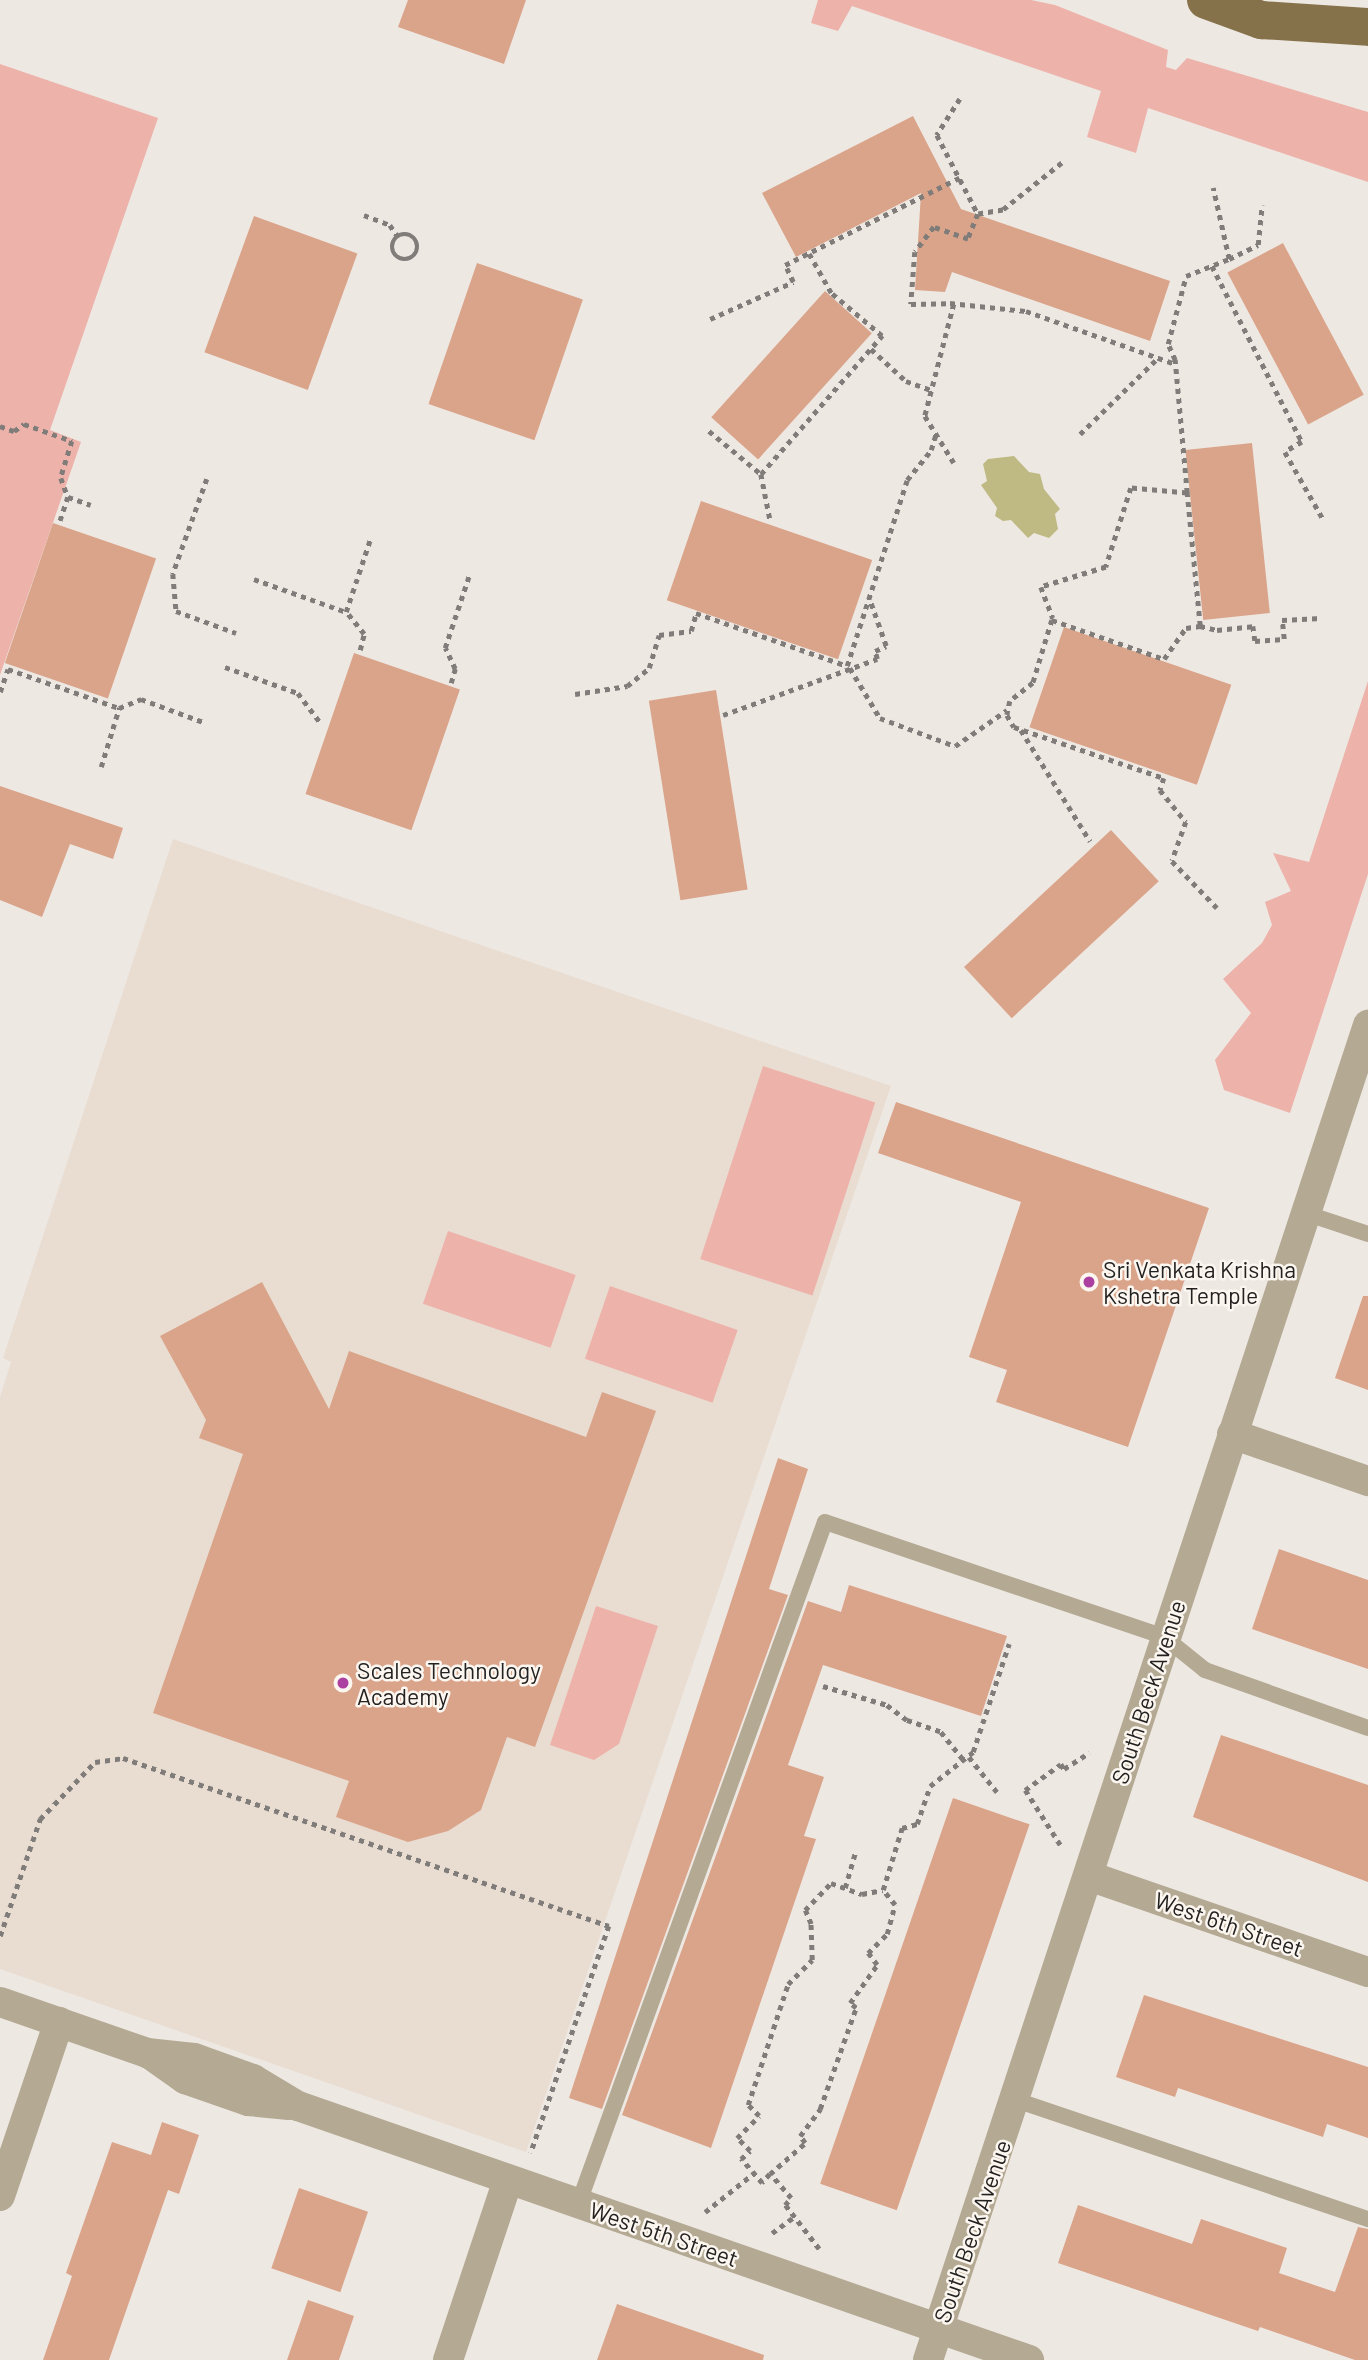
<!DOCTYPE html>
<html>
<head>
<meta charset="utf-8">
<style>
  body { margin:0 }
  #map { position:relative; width:1368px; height:2360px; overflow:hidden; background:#eee8e3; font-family:Barlow,sans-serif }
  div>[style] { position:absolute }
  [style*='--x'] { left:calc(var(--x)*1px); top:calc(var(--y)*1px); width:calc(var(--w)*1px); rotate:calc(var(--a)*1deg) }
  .built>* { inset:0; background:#e9ddd2 }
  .green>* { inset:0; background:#edb2aa; transform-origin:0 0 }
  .water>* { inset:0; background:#bfba83 }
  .building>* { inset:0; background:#daa48a; transform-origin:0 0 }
  .path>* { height:4.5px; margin-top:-2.25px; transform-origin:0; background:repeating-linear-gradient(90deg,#807c79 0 5px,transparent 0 10px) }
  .path>.ring { margin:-2.25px; padding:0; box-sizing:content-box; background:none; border:4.5px solid #807c79; border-radius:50% }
  .lane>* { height:16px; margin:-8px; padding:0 8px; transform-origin:8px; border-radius:8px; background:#b4a993 }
  .street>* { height:30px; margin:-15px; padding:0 15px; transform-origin:15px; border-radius:15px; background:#b4a993 }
  .primary>* { height:38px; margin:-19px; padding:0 19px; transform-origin:19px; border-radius:19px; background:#86724a }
  .dots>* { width:19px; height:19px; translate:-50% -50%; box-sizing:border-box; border:4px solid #fcf6f0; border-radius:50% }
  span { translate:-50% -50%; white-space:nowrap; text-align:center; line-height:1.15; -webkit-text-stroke:5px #fcf6f0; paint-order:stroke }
  .poi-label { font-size:23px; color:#242220 }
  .left { translate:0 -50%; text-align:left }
  .street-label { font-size:23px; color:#242220 }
</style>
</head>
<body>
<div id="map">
  <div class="built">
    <i style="clip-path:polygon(173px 839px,891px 1086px,526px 2152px,0 1969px,0 1397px,11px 1362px,3px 1358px)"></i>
  </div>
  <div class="green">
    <i style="clip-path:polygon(818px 0,1031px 0,1055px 5px,1168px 50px,1166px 67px,1176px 70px,1187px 58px,1368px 112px,1368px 182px,1148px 108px,1136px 153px,1087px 137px,1101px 91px,852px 6px,838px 31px,811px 23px)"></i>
    <i style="clip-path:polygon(0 64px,158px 118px,50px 430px,81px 442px,0 675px)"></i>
    <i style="clip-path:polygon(1368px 681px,1368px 874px,1290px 1113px,1224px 1090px,1215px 1060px,1251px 1013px,1223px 979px,1262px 943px,1272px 925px,1265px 902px,1291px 891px,1273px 853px,1309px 862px)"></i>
    <i style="left:763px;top:1066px;width:118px;height:203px;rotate:18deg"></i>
    <i style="left:448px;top:1231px;width:135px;height:77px;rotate:19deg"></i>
    <i style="left:610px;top:1286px;width:135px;height:77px;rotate:19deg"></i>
    <i style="clip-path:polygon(596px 1606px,658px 1626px,619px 1744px,594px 1760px,550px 1745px)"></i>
  </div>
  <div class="water">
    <i style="clip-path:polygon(1014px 456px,1029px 472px,1040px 474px,1044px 489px,1060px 509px,1055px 514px,1058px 529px,1049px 538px,1034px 533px,1028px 538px,1011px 520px,1003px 521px,995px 516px,997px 508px,981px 485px,987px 481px,983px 464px,988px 459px)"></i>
  </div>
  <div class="building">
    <i style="clip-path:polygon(408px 0,526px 0,504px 64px,398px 27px)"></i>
    <i style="clip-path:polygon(913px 116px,961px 209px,1170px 281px,1150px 341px,952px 272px,945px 292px,915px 290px,921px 193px,796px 257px,762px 193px)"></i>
    <i style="left:254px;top:216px;width:110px;height:145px;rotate:20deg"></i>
    <i style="left:1283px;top:243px;width:172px;height:63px;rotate:62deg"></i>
    <i style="left:477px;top:263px;width:112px;height:149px;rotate:19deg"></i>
    <i style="left:825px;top:291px;width:63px;height:170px;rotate:42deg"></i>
    <i style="left:1252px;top:443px;width:171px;height:67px;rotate:84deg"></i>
    <i style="left:701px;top:501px;width:181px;height:105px;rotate:19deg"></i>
    <i style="left:53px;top:523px;width:109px;height:148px;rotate:19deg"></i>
    <i style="left:1064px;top:627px;width:177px;height:106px;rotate:19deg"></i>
    <i style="left:354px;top:653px;width:112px;height:149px;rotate:19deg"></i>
    <i style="left:716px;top:690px;width:202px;height:68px;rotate:81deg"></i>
    <i style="clip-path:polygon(0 786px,123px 828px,113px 859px,70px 844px,42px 917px,0 900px)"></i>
    <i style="left:1111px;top:830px;width:70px;height:201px;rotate:47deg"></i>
    <i style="clip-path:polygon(896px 1102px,1209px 1208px,1128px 1447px,996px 1402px,1007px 1370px,969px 1357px,1021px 1202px,878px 1153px)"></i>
    <i style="clip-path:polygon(262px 1282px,329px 1409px,349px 1351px,586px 1437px,602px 1392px,656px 1411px,535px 1747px,507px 1737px,481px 1810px,448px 1831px,408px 1842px,336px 1817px,349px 1781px,153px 1713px,243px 1454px,199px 1438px,206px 1420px,160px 1336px)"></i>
    <i style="clip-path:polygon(1363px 1296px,1368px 1296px,1368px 1390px,1335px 1378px)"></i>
    <i style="clip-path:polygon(778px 1458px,808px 1469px,769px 1589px,788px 1595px,602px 2109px,569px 2098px)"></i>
    <i style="clip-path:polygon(1279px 1549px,1368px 1580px,1368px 1669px,1252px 1629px)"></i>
    <i style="clip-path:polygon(849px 1585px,1007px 1636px,981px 1716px,823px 1665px,788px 1765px,824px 1777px,804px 1836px,816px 1839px,711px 2148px,622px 2115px,808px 1601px,841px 1612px)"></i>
    <i style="clip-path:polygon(1221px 1735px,1368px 1785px,1368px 1882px,1193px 1817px)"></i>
    <i style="left:953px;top:1798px;width:81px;height:408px;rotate:19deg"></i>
    <i style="clip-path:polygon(1144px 1995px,1368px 2067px,1368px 2138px,1327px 2124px,1323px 2137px,1178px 2088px,1175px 2097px,1116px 2077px)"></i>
    <i style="clip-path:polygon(162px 2122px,199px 2135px,179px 2194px,168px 2190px,109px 2360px,43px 2360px,72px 2276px,66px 2273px,112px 2142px,151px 2155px)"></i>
    <i style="left:299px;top:2188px;width:73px;height:85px;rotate:19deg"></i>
    <i style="clip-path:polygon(1078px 2205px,1192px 2244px,1201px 2219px,1287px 2248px,1279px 2273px,1335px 2292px,1358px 2227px,1368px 2229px,1368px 2360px,1355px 2360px,1260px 2327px,1258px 2331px,1058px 2263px)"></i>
    <i style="clip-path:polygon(308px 2300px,354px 2316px,339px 2360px,287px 2360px)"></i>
    <i style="clip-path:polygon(617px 2304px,764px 2355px,763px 2360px,597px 2360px)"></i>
  </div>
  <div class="path">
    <i style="--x:960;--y:99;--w:43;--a:122.6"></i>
    <i style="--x:937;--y:135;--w:89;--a:62.6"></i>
    <i style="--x:1062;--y:163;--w:75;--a:141.5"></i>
    <i style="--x:1003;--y:210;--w:25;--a:171"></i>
    <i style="--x:978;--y:214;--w:27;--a:112"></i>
    <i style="--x:968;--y:239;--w:36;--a:-161"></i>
    <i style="--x:934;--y:227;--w:31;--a:127"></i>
    <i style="--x:915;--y:252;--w:52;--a:94.4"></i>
    <i style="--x:911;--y:304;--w:39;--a:-1"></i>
    <i style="--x:950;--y:303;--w:76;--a:6"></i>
    <i style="--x:1026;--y:311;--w:159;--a:19.5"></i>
    <i style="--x:364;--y:215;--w:28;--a:21"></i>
    <i style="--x:390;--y:225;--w:14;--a:56"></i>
    <i class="ring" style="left:392px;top:234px;width:21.5px;height:21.5px"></i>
    <i style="--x:1229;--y:259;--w:32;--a:-26"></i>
    <i style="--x:1258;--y:245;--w:40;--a:-84.3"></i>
    <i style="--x:1212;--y:266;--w:198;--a:62.9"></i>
    <i style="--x:1302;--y:442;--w:20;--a:150"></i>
    <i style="--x:1285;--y:452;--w:77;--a:60.4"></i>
    <i style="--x:954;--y:304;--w:116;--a:104.5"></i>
    <i style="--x:925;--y:416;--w:55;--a:58.3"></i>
    <i style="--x:710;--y:319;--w:91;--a:-24"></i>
    <i style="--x:793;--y:282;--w:19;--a:-115"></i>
    <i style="--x:785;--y:265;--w:195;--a:-26.6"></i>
    <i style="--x:871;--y:349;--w:47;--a:42.4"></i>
    <i style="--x:906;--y:381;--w:27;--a:20"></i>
    <i style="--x:0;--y:426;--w:15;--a:20"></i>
    <i style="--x:14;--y:431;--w:12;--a:-35"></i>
    <i style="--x:24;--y:424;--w:51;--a:19.5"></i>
    <i style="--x:72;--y:441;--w:39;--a:107"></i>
    <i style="--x:61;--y:478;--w:20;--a:70"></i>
    <i style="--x:68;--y:497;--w:28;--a:108"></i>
    <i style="--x:709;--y:431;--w:67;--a:39.6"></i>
    <i style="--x:761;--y:474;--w:184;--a:-48.8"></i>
    <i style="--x:882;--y:336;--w:67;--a:-139.9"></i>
    <i style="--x:831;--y:293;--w:45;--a:-119.4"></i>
    <i style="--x:1080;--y:434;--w:109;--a:-44.3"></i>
    <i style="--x:761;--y:474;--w:46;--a:78.7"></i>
    <i style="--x:207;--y:479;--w:101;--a:109.7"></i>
    <i style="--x:173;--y:574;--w:37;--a:85"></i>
    <i style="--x:176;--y:611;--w:64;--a:20.1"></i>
    <i style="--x:1187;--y:493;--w:134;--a:-95.2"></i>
    <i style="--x:1175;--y:360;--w:17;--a:-114"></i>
    <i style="--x:1168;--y:344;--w:70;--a:-75.2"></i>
    <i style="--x:1186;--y:276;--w:46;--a:-21.6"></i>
    <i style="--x:1229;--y:259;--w:73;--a:-102.7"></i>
    <i style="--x:68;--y:497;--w:24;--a:19"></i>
    <i style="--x:254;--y:579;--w:98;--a:19.7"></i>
    <i style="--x:1052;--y:620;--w:119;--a:19.2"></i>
    <i style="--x:1164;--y:659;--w:38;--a:-55"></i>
    <i style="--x:1186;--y:628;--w:14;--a:-8"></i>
    <i style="--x:1200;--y:626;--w:134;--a:-95.6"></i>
    <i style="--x:1187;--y:493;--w:56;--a:-174.9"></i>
    <i style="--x:1131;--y:488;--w:83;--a:107.6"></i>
    <i style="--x:1106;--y:567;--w:68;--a:162.9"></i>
    <i style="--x:1041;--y:587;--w:33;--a:69"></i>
    <i style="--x:1053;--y:618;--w:2;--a:117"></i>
    <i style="--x:1052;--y:620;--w:66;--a:106.8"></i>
    <i style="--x:1033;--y:683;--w:29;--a:142"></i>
    <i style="--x:1010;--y:701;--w:14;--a:102"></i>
    <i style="--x:1007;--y:715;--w:14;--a:60"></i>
    <i style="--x:1014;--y:727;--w:158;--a:18.8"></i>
    <i style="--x:1164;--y:778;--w:13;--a:108"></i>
    <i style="--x:1160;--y:790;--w:41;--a:50.9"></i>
    <i style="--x:1186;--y:822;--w:41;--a:109.7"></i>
    <i style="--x:1172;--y:861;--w:65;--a:46.2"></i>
    <i style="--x:1200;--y:626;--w:17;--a:13"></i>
    <i style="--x:1217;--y:630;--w:36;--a:-6"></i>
    <i style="--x:1253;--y:626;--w:15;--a:82"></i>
    <i style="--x:1255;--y:641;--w:29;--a:-4"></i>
    <i style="--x:1284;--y:639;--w:19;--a:-96"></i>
    <i style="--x:1282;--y:620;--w:39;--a:-3"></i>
    <i style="--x:360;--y:650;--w:16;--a:-76"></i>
    <i style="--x:364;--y:634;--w:28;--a:-129"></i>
    <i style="--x:346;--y:612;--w:79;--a:-71.6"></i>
    <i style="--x:225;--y:667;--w:77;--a:19.6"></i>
    <i style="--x:298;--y:693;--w:39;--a:53"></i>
    <i style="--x:850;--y:668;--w:58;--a:59"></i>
    <i style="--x:880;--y:718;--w:80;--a:20.5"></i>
    <i style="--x:955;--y:746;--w:63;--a:-34.7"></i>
    <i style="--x:451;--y:683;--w:15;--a:-74"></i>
    <i style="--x:455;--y:669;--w:23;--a:-115"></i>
    <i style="--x:445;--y:648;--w:79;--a:-71.6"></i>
    <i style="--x:0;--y:692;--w:24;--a:-71"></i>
    <i style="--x:8;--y:669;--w:118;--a:19.4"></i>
    <i style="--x:575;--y:694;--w:53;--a:-8.7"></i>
    <i style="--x:627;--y:686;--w:28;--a:-39"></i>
    <i style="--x:649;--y:668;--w:34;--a:-73"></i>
    <i style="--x:659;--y:635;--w:32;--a:-7"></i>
    <i style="--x:691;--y:631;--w:19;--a:-74"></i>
    <i style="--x:696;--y:613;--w:160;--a:19.3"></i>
    <i style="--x:847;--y:666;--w:195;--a:-72.1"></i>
    <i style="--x:907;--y:480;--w:38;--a:-51"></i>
    <i style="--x:931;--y:450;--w:17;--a:-73"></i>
    <i style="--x:723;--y:715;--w:164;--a:-20"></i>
    <i style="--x:877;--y:659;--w:8;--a:-104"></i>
    <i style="--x:875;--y:651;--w:12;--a:-24"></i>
    <i style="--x:886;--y:646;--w:51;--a:-109.5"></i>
    <i style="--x:1021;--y:730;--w:131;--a:58.1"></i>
    <i style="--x:101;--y:767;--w:62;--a:-73"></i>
    <i style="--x:119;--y:708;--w:24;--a:-22"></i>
    <i style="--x:141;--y:699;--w:69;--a:20.3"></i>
    <i style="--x:823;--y:1686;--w:67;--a:16.5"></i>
    <i style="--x:887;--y:1705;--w:25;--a:37"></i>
    <i style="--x:907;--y:1720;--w:36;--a:19"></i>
    <i style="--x:941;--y:1732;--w:36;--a:51"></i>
    <i style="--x:969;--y:1757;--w:45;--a:51.3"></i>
    <i style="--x:1060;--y:1845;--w:65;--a:-122.5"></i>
    <i style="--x:1025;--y:1790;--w:44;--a:-35.8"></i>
    <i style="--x:1061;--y:1764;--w:6;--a:59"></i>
    <i style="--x:1064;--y:1769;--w:30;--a:-33"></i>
    <i style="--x:845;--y:1888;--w:37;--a:-74"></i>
    <i style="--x:0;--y:1936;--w:124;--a:-71.1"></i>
    <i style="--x:40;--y:1819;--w:79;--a:-46"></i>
    <i style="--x:95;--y:1762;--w:28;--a:-8"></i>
    <i style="--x:123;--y:1758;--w:514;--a:19.07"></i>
    <i style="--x:609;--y:1926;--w:240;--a:109"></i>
    <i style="--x:770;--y:2174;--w:12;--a:132"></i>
    <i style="--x:762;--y:2183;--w:32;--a:-131"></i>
    <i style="--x:741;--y:2159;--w:12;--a:-42"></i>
    <i style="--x:750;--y:2151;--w:18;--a:-135"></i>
    <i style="--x:737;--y:2138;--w:31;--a:-45"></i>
    <i style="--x:759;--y:2116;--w:16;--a:-135"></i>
    <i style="--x:748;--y:2105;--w:127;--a:-71.7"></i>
    <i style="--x:788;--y:1984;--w:34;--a:-45"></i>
    <i style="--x:812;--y:1960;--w:36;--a:-92"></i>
    <i style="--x:811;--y:1924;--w:15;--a:-113"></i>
    <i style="--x:805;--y:1910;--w:37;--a:-46"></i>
    <i style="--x:831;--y:1883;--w:33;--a:20"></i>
    <i style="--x:862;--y:1894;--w:21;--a:-11"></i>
    <i style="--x:705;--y:2212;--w:63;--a:-38.5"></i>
    <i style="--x:772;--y:2233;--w:27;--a:-36"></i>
    <i style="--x:819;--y:2249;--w:56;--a:-127.7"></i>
    <i style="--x:785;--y:2205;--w:9;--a:-49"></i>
    <i style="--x:791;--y:2198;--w:32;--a:-131"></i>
    <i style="--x:770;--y:2174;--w:47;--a:-41.5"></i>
    <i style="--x:805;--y:2143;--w:9;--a:-126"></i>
    <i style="--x:800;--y:2136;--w:34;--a:-53"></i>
    <i style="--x:820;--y:2109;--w:107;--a:-70.4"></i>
    <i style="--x:856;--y:2008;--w:8;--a:-140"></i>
    <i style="--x:850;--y:2003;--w:47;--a:-54.6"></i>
    <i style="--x:877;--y:1965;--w:15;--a:-127"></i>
    <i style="--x:868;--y:1953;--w:27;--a:-45"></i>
    <i style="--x:887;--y:1934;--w:30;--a:-75"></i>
    <i style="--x:895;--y:1905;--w:19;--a:-129"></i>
    <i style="--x:883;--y:1890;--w:65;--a:-73"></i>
    <i style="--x:902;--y:1828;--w:16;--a:-15"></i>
    <i style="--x:917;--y:1824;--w:40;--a:-71.1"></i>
    <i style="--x:930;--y:1786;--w:55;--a:-38.3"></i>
    <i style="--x:973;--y:1752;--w:114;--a:-71.6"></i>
  </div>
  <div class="lane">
    <i style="--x:1308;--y:1214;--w:63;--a:18.4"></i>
    <i style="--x:1016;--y:2100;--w:372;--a:18.7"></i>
    <i style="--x:578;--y:2205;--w:726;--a:-70.12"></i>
    <i style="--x:825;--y:1522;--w:358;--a:18.7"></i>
    <i style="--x:1164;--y:1637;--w:53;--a:38.8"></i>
    <i style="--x:1205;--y:1670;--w:173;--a:19.6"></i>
  </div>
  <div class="street">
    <i style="--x:1232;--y:1434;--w:144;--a:19.1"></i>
    <i style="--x:1089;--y:1876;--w:295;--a:19"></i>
    <i style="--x:0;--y:2002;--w:156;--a:19.1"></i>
    <i style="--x:147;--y:2053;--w:47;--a:6.1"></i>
    <i style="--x:194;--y:2058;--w:63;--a:19.6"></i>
    <i style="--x:253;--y:2079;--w:52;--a:31"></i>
    <i style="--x:298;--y:2106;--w:774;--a:19.16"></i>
    <i style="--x:151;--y:2055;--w:42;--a:35.2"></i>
    <i style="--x:185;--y:2079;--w:67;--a:19.2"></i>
    <i style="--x:248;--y:2101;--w:41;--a:5.6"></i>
    <i style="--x:0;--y:2196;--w:184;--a:-71.3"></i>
    <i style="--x:448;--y:2360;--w:190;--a:-71.6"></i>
    <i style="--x:928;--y:2360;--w:1406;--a:-71.76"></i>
  </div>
  <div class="primary">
    <i style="--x:1206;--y:0;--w:59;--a:20"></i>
    <i style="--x:1261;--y:20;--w:107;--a:3.7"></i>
  </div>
  <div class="dots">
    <i style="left:1089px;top:1282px;background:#ab40a0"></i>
    <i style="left:343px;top:1683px;background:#ab40a0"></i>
  </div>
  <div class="poi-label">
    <span class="left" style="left:1103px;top:1282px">Sri Venkata Krishna<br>Kshetra Temple</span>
    <span class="left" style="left:357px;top:1683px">Scales Technology<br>Academy</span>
  </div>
  <div class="street-label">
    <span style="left:1148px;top:1692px;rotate:-72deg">South Beck Avenue</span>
    <span style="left:1229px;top:1924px;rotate:19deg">West 6th Street</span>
    <span style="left:972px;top:2231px;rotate:-71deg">South Beck Avenue</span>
    <span style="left:664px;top:2234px;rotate:19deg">West 5th Street</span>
  </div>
</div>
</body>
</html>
